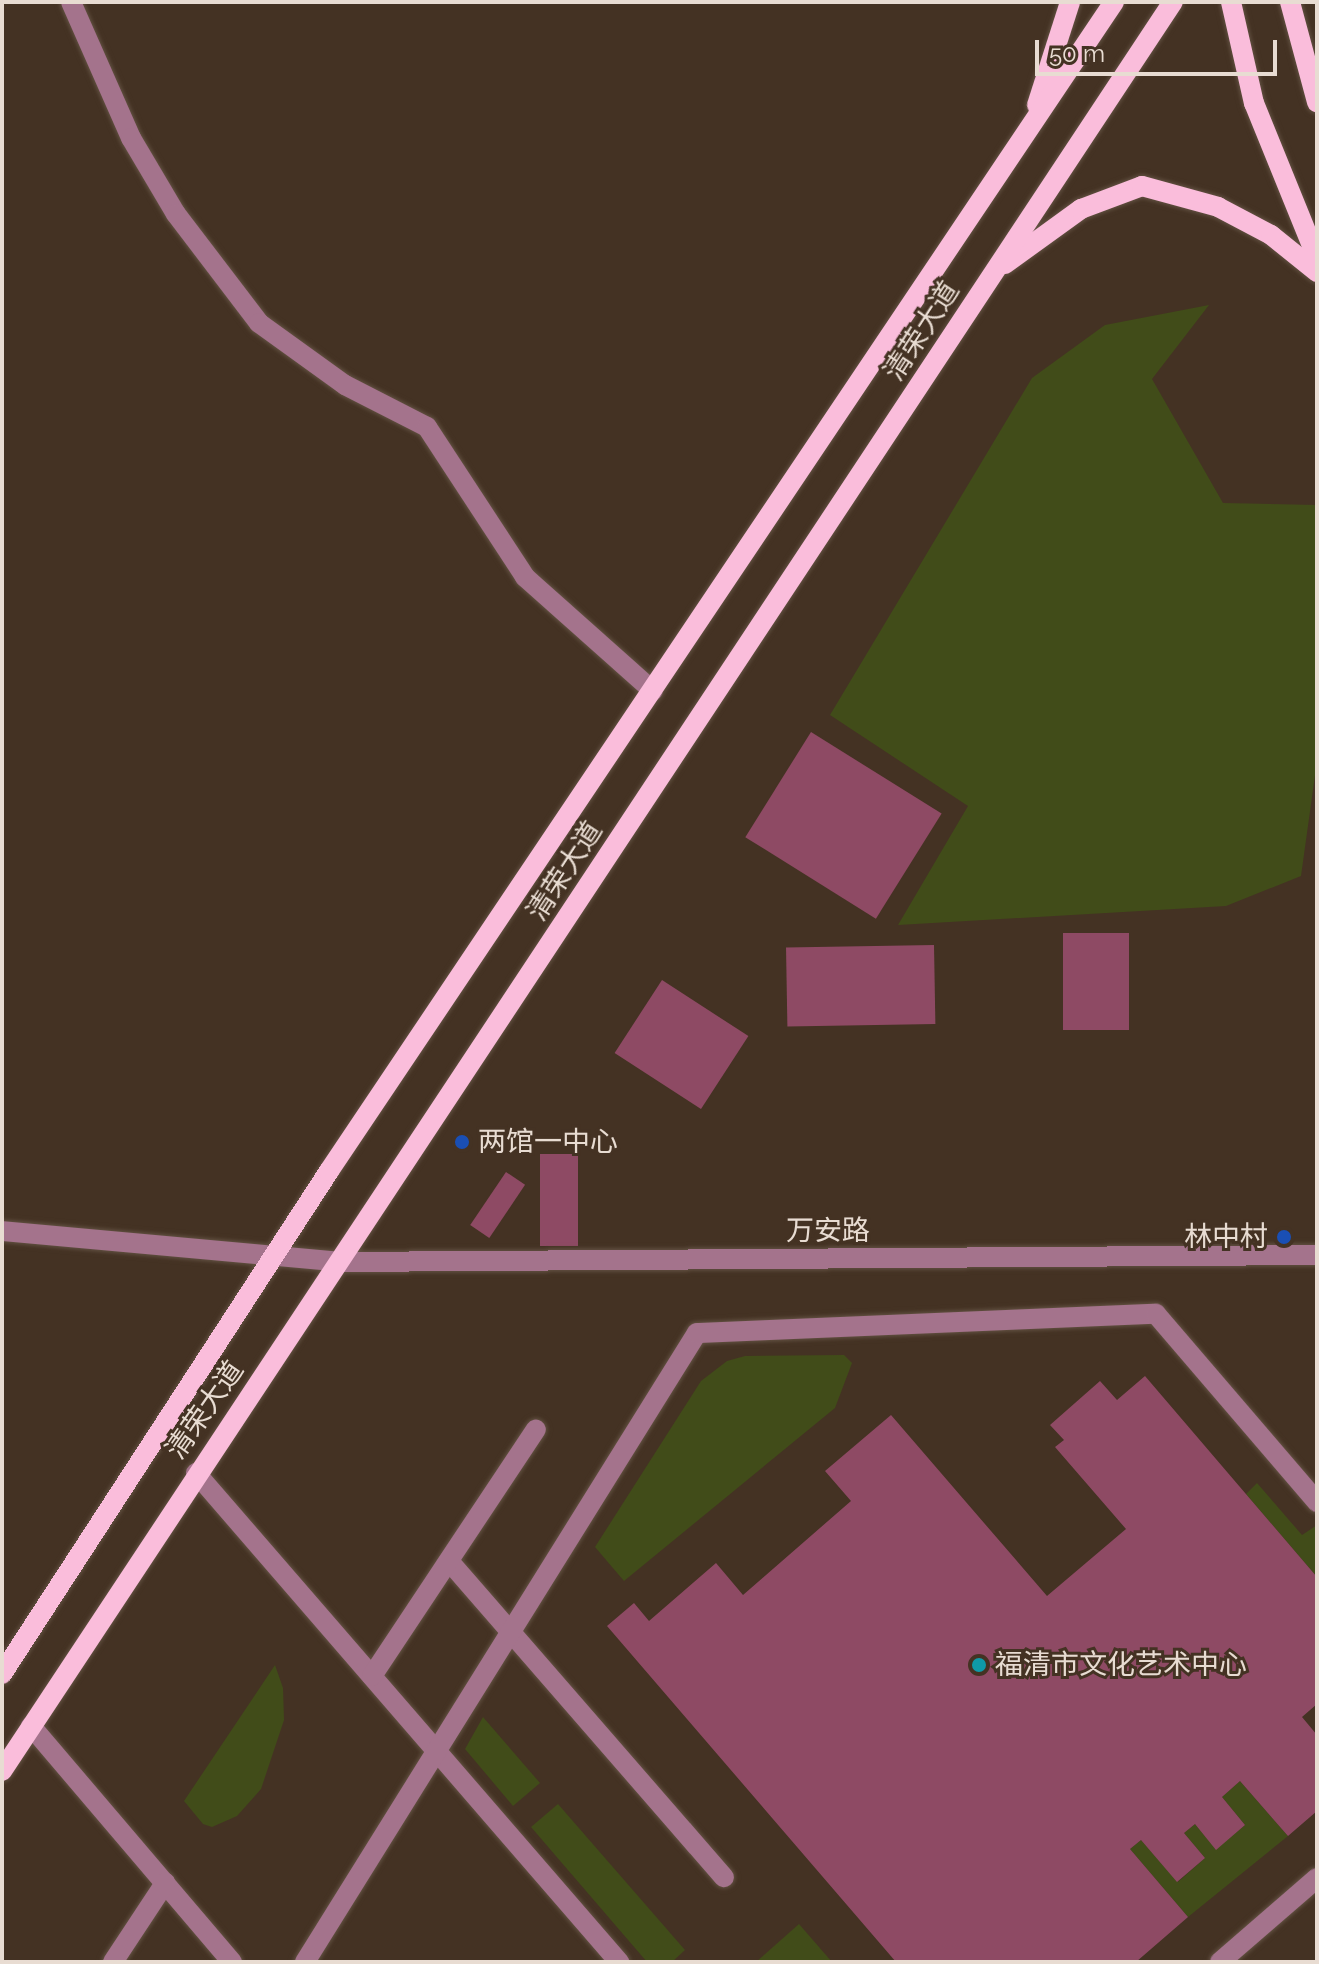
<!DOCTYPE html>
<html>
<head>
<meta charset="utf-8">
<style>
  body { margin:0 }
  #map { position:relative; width:1319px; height:1964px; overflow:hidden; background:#443223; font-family:Raleway,"Noto Sans SC",sans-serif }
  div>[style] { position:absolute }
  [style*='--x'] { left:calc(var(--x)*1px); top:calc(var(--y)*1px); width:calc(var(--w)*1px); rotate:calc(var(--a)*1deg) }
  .green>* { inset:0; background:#414c19 }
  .building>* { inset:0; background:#8e4a64; transform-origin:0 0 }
  .roads { filter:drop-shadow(0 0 2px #625142) drop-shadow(0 0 2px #625142) }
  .minor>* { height:20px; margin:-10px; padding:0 10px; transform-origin:10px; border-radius:10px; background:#a4738c }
  .major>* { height:20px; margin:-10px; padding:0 10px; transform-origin:10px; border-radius:10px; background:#fabddb }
  .dots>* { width:22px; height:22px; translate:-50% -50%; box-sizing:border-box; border:4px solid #443223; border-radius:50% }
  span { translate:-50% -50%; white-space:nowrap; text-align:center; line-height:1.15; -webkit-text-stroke:6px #443223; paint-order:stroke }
  .street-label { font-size:28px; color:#e8dcd2 }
  .poi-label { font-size:28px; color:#e8dcd2 }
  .left { translate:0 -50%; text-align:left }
  .right { translate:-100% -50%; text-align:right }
  .frame { position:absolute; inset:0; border:4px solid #e8dcd2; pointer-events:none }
  .scale { position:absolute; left:1035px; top:40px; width:242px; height:36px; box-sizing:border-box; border:4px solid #e8dcd2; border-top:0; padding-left:10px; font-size:24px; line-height:28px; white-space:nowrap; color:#e8dcd2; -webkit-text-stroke:6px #443223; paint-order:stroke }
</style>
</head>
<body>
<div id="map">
  <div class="green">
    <i style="clip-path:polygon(1209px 305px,1152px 379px,1223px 503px,1317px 505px,1317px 761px,1301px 876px,1226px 906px,898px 925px,968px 806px,830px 715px,1032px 378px,1105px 325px)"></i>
    <i style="clip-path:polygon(844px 1355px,852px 1363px,835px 1408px,624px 1581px,595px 1547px,701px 1381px,727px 1361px,745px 1356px)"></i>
    <i style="clip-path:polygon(1257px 1483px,1302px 1535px,1317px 1525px,1317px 1577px,1246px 1494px)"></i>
    <i style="clip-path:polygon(275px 1665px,283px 1688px,284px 1720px,261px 1789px,237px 1816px,212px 1827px,203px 1824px,184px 1801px)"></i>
    <i style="clip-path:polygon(483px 1717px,540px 1783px,513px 1806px,465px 1749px)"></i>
    <i style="clip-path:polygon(1240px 1781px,1288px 1836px,1188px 1917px,1130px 1849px,1141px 1840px,1178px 1882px,1205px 1858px,1184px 1833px,1195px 1824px,1216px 1849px,1245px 1825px,1222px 1797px)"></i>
    <i style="clip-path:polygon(558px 1804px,685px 1950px,672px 1962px,647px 1962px,531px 1827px)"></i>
    <i style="clip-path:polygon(799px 1924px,832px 1962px,756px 1962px)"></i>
  </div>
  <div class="building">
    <i style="left:811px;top:732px;width:154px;height:124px;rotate:32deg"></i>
    <i style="left:1063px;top:933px;width:66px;height:97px"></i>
    <i style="left:934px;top:945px;width:79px;height:148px;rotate:89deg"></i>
    <i style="left:662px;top:980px;width:103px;height:87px;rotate:33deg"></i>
    <i style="left:540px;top:1154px;width:38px;height:92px"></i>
    <i style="left:506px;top:1172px;width:23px;height:64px;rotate:34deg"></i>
    <i style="clip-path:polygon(1145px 1376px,1317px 1577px,1317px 1704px,1302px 1717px,1317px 1735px,1317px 1811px,1288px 1836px,1240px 1781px,1222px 1797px,1245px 1825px,1216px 1850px,1195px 1824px,1184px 1833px,1205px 1858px,1177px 1882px,1141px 1840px,1130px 1849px,1188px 1917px,1136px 1962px,896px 1962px,607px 1626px,634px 1603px,649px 1621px,716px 1563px,743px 1595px,851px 1501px,825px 1471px,891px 1415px,1047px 1596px,1126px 1529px,1055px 1447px,1064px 1440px,1050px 1425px,1100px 1381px,1117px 1400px)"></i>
  </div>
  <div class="roads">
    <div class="minor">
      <i style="--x:71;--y:2;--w:149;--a:66.2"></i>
      <i style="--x:131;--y:138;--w:88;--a:59.4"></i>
      <i style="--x:176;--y:214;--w:137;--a:52.7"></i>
      <i style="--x:259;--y:323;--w:106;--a:35.8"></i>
      <i style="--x:345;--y:385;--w:92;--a:27.1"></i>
      <i style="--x:427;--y:427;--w:179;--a:56.8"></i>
      <i style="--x:525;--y:577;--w:171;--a:41.7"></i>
      <i style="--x:2;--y:1231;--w:339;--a:5.2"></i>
      <i style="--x:340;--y:1262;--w:977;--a:-0.41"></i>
      <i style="--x:196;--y:1473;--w:647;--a:49.14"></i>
      <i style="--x:449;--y:1561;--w:419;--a:49"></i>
      <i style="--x:372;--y:1676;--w:296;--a:-56.4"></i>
      <i style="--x:31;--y:1726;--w:310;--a:49.6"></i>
      <i style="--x:113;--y:1962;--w:95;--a:-56.6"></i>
      <i style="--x:305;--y:1962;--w:741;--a:-58.07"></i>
      <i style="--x:697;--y:1333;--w:459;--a:-2.4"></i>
      <i style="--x:1156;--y:1314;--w:248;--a:49.4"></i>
      <i style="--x:1220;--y:1962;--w:128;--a:-40.9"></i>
    </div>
    <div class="major">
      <i style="--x:1231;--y:2;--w:104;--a:77.2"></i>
      <i style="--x:1254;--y:103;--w:167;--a:67.9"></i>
      <i style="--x:1290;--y:2;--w:104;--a:74.9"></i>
      <i style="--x:1037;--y:105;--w:108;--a:-72.2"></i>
      <i style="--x:1005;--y:264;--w:94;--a:-35.9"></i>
      <i style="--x:1081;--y:209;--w:65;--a:-20.7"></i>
      <i style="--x:1142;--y:186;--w:79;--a:15.4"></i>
      <i style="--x:1218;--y:207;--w:60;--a:27.8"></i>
      <i style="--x:1271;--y:235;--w:59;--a:38.8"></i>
      <i style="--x:2;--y:1674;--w:600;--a:-56.97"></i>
      <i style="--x:329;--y:1171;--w:1408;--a:-56.12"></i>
      <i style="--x:2;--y:1771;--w:2121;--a:-56.5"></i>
    </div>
  </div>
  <div class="dots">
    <i style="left:462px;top:1142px;background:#1a4fb4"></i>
    <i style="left:1284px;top:1237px;background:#1a4fb4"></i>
    <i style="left:979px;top:1665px;background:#0f9aa8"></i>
  </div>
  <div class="street-label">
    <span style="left:922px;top:331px;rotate:-57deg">清荣大道</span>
    <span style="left:565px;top:871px;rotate:-57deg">清荣大道</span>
    <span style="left:828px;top:1231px">万安路</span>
    <span style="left:205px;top:1410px;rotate:-55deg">清荣大道</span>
  </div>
  <div class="poi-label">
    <span class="left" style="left:478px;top:1142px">两馆一中心</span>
    <span class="right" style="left:1268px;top:1237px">林中村</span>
    <span class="left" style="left:995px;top:1665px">福清市文化艺术中心</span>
  </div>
  <div class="frame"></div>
  <div class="scale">50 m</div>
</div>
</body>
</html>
